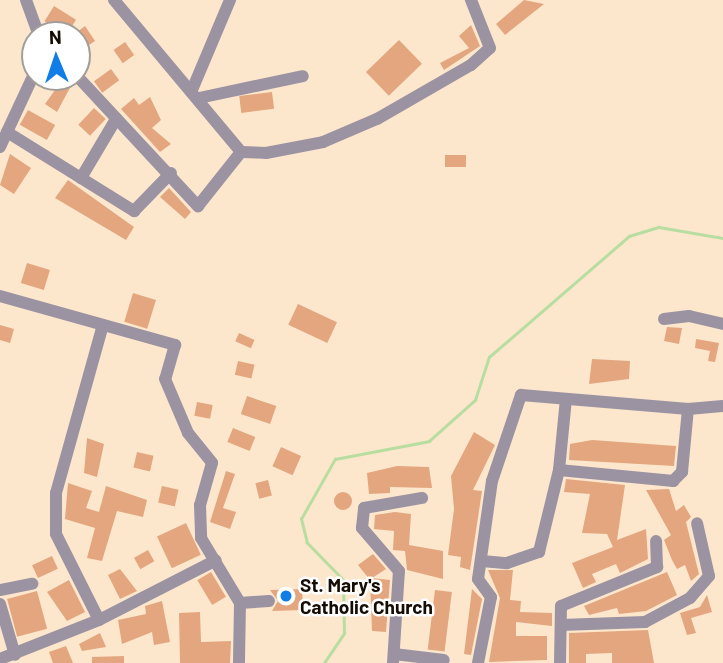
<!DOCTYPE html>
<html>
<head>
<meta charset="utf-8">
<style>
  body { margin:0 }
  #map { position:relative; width:723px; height:663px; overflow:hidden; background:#fce7cd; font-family:Barlow,sans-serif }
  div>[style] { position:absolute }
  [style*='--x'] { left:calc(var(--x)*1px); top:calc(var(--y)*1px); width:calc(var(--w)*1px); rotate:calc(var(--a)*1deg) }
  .stream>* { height:2.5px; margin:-1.25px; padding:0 1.25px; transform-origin:1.25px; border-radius:1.25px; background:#b8dda0 }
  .building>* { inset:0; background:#e4a67e; transform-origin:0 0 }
  .round { border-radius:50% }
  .minor>* { height:12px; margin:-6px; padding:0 6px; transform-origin:6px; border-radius:6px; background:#9c93a2 }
  .dots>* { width:19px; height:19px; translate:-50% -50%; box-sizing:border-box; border:4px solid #fff; border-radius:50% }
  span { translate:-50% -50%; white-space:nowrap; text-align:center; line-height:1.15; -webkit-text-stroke:5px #fff; paint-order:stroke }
  .poi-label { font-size:19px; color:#150c03; font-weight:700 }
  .left { translate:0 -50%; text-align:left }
  .north { position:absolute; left:21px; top:21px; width:70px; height:70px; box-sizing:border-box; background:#fff; border:2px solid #a19e9a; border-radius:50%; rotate:358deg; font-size:19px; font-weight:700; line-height:28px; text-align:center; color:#150c03 }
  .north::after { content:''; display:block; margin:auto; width:24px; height:32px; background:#107ee6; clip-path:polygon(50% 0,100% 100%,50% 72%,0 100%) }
</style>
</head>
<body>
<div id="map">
  <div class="stream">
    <i style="--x:324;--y:663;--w:36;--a:-56"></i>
    <i style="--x:344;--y:633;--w:53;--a:-91.1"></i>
    <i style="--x:343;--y:580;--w:52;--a:-134.2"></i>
    <i style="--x:307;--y:543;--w:25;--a:-104"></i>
    <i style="--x:301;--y:519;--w:69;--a:-60.5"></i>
    <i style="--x:335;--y:459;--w:96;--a:-10.8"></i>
    <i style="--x:429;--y:441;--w:62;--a:-41.7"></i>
    <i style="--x:475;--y:400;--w:45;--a:-72"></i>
    <i style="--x:489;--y:357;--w:185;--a:-40.8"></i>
    <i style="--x:629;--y:236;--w:31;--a:-17"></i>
    <i style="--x:659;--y:227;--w:65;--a:9.8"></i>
  </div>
  <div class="building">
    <i style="clip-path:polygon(524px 0,544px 4px,505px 35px,496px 24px)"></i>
    <i style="left:54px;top:6px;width:26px;height:18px;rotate:32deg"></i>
    <i style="clip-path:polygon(471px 25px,480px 46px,444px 70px,440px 63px,469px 48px,459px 36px)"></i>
    <i style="clip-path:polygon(85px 26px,95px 41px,77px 53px,77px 32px)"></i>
    <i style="left:399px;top:40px;width:33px;height:46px;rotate:46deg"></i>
    <i style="left:125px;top:42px;width:16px;height:14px;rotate:55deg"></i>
    <i style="left:111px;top:69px;width:14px;height:21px;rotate:54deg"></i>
    <i style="clip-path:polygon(49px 77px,72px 84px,57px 112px,45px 104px,55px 90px,45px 84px)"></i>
    <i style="left:272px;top:92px;width:17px;height:33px;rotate:83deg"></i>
    <i style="clip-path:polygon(150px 97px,161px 120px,152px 128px,171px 144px,160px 152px,121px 109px,134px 98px,139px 105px)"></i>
    <i style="left:94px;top:108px;width:16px;height:23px;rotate:43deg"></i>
    <i style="left:28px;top:110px;width:31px;height:17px;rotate:29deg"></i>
    <i style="clip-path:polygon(10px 154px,31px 168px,14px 194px,0 185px)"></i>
    <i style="left:445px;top:155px;width:21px;height:12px"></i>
    <i style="clip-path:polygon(68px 180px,134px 227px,126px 240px,55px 198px)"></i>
    <i style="clip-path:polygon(169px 188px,191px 212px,185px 219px,160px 197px)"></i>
    <i style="left:27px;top:263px;width:24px;height:21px;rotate:17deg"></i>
    <i style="left:133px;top:293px;width:24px;height:30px;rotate:17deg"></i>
    <i style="left:298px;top:304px;width:43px;height:23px;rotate:25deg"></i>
    <i style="clip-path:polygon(0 325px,14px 329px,10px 343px,0 340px)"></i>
    <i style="clip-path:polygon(667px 327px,682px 328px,679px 344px,664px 341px)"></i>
    <i style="left:239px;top:333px;width:17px;height:9px;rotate:24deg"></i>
    <i style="clip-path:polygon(696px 339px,719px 343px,715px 362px,708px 361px,710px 351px,695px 348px)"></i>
    <i style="clip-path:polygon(592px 359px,630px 361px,629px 379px,589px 384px)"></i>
    <i style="left:238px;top:361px;width:17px;height:14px;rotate:13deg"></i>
    <i style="left:247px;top:396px;width:31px;height:19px;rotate:19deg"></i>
    <i style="left:197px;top:402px;width:16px;height:14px;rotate:11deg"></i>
    <i style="left:233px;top:428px;width:24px;height:15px;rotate:22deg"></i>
    <i style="clip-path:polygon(474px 432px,495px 445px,473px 490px,482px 491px,470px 570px,460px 567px,461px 557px,448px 555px,454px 509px,451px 476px)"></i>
    <i style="clip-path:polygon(87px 438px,104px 444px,97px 477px,84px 473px)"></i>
    <i style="clip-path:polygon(592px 440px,676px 446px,674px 466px,569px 460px,570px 444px)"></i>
    <i style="left:281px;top:447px;width:22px;height:21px;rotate:24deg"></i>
    <i style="left:137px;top:452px;width:17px;height:16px;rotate:13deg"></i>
    <i style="clip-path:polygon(397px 466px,429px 467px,432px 488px,390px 487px,390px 493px,369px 494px,367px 473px)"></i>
    <i style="clip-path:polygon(226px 471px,235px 474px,223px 508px,236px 512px,230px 529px,210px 522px)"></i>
    <i style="clip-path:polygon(566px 479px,625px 485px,617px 540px,646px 529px,648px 559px,620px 573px,616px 564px,592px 574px,596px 582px,583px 588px,572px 563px,613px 547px,607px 534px,582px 533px,590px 494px,564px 492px)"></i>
    <i style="left:268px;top:480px;width:16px;height:13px;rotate:76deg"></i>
    <i style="clip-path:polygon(68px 483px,92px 491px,86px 508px,99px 512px,106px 486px,147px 500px,143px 517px,117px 511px,102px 561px,87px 558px,95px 528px,65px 519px)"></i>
    <i style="left:162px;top:486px;width:17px;height:17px;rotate:13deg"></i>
    <i style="clip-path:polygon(669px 489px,676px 511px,684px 505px,691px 517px,686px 522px,699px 574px,691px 581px,685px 565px,677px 569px,672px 560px,664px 540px,671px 535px,646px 490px)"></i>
    <i class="round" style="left:334px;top:492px;width:18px;height:18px"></i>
    <i style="clip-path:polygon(395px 512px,411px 514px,409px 545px,443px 551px,443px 579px,407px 570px,405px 551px,393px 550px,394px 531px,374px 529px,375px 515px)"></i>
    <i style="left:186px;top:523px;width:35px;height:32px;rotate:65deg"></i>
    <i style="left:148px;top:550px;width:13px;height:16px;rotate:61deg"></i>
    <i style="clip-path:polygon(373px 554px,386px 569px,372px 578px,390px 580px,386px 632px,372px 631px,370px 580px,358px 565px)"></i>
    <i style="left:52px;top:556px;width:14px;height:22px;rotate:65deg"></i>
    <i style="clip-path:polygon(120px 569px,137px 591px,120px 599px,108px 575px)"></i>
    <i style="clip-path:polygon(488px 570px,513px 570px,510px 600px,521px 601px,520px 612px,552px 613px,552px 626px,516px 622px,516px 636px,547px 636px,547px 660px,489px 662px,500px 598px)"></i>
    <i style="left:211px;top:572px;width:29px;height:16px;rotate:59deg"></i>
    <i style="clip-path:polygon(667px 572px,677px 595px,646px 611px,619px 614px,617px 608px,589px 615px,584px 606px)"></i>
    <i style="clip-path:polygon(69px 580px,85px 612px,67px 621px,47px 592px)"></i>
    <i style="clip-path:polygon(302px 589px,303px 610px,272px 611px,278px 601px,270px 590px)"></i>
    <i style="clip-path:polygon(472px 589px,482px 599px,471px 655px,464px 654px)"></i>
    <i style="left:435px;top:590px;width:17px;height:60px;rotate:7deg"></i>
    <i style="left:37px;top:591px;width:39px;height:31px;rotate:75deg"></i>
    <i style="clip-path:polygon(707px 595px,712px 612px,691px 618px,696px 633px,687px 635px,680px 613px,700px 607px)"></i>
    <i style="clip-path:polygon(162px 601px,170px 642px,154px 645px,152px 632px,122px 644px,118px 620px,146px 614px,145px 606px)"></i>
    <i style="clip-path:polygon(200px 612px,201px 642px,231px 641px,230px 663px,180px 663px,179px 613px)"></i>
    <i style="clip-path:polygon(648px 630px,654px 663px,612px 663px,612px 653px,586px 654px,586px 663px,569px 663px,569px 633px)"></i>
    <i style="clip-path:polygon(100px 633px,106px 647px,82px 651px,79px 644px)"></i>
    <i style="clip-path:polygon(66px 646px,73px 663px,53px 663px,49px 652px)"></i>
    <i style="clip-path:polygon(124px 656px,124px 663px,92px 663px,92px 657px)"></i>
  </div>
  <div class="minor">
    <i style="--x:26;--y:0;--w:37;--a:70"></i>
    <i style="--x:114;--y:0;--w:198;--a:50.1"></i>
    <i style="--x:241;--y:152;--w:25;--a:2"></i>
    <i style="--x:266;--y:153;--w:58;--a:-10.9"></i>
    <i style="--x:323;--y:142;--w:59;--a:-23.1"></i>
    <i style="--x:377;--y:119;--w:108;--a:-29.9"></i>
    <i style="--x:471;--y:65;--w:25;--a:-42"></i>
    <i style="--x:490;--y:48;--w:52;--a:-111.6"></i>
    <i style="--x:77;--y:76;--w:178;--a:47.1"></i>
    <i style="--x:198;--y:206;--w:69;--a:-51.5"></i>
    <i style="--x:192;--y:90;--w:98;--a:-67.1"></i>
    <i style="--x:199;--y:98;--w:106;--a:-11.9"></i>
    <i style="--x:7;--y:132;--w:150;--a:31.9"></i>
    <i style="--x:134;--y:211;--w:53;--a:-45.8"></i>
    <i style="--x:0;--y:147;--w:83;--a:-65"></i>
    <i style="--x:81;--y:178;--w:69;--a:-59.3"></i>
    <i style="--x:0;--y:296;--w:182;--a:15.6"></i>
    <i style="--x:175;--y:345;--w:35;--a:106"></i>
    <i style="--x:165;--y:379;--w:59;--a:66.9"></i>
    <i style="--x:188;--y:433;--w:38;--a:51"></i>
    <i style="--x:212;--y:463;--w:44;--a:105.9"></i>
    <i style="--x:200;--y:505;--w:33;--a:88"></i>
    <i style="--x:201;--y:538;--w:76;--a:59"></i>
    <i style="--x:240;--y:603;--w:60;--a:91"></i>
    <i style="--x:664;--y:319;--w:25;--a:-7"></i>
    <i style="--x:689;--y:316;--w:35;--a:13"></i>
    <i style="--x:559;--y:470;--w:115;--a:5.5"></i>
    <i style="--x:673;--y:481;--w:13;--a:-45"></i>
    <i style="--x:682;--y:472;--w:63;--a:-84.6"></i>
    <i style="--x:482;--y:561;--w:25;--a:5"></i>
    <i style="--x:507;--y:563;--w:34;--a:-19"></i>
    <i style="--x:539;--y:552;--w:84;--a:-76.3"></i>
    <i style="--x:559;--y:470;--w:71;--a:-84.4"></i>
    <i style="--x:0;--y:590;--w:33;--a:-11"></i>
    <i style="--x:240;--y:603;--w:29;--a:-4"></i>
    <i style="--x:0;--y:604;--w:53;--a:73.6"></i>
    <i style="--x:99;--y:620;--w:96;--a:-116.6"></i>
    <i style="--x:56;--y:534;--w:41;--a:-90"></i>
    <i style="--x:56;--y:493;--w:174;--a:-74.4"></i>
    <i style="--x:561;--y:625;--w:84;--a:-2"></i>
    <i style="--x:645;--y:622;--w:51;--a:-28.1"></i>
    <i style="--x:690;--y:598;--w:29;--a:-49"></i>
    <i style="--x:709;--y:576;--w:54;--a:-102.8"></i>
    <i style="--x:394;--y:654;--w:50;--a:6.8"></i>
    <i style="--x:0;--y:659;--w:106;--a:-21.5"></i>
    <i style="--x:99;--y:620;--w:131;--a:-27.1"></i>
    <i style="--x:393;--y:663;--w:92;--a:-86.3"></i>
    <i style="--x:399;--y:571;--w:57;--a:-130.7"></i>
    <i style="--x:362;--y:528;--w:20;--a:-84"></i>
    <i style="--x:364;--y:508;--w:59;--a:-9.8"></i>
    <i style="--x:478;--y:663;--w:67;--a:-78.9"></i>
    <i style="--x:491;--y:597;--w:22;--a:-126"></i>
    <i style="--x:478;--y:579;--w:99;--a:-81.9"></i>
    <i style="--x:492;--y:481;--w:91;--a:-71.4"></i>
    <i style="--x:521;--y:395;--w:168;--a:4.8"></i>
    <i style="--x:688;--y:409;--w:35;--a:-5"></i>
    <i style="--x:560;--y:663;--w:57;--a:-89"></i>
    <i style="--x:561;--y:606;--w:104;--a:-22.1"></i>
    <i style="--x:657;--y:567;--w:26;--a:-92"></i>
  </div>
  <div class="dots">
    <i style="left:286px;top:596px;background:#107ee6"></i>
  </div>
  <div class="poi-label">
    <span class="left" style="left:300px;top:596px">St. Mary's<br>Catholic Church</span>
  </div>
  <div class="north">N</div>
</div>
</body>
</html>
